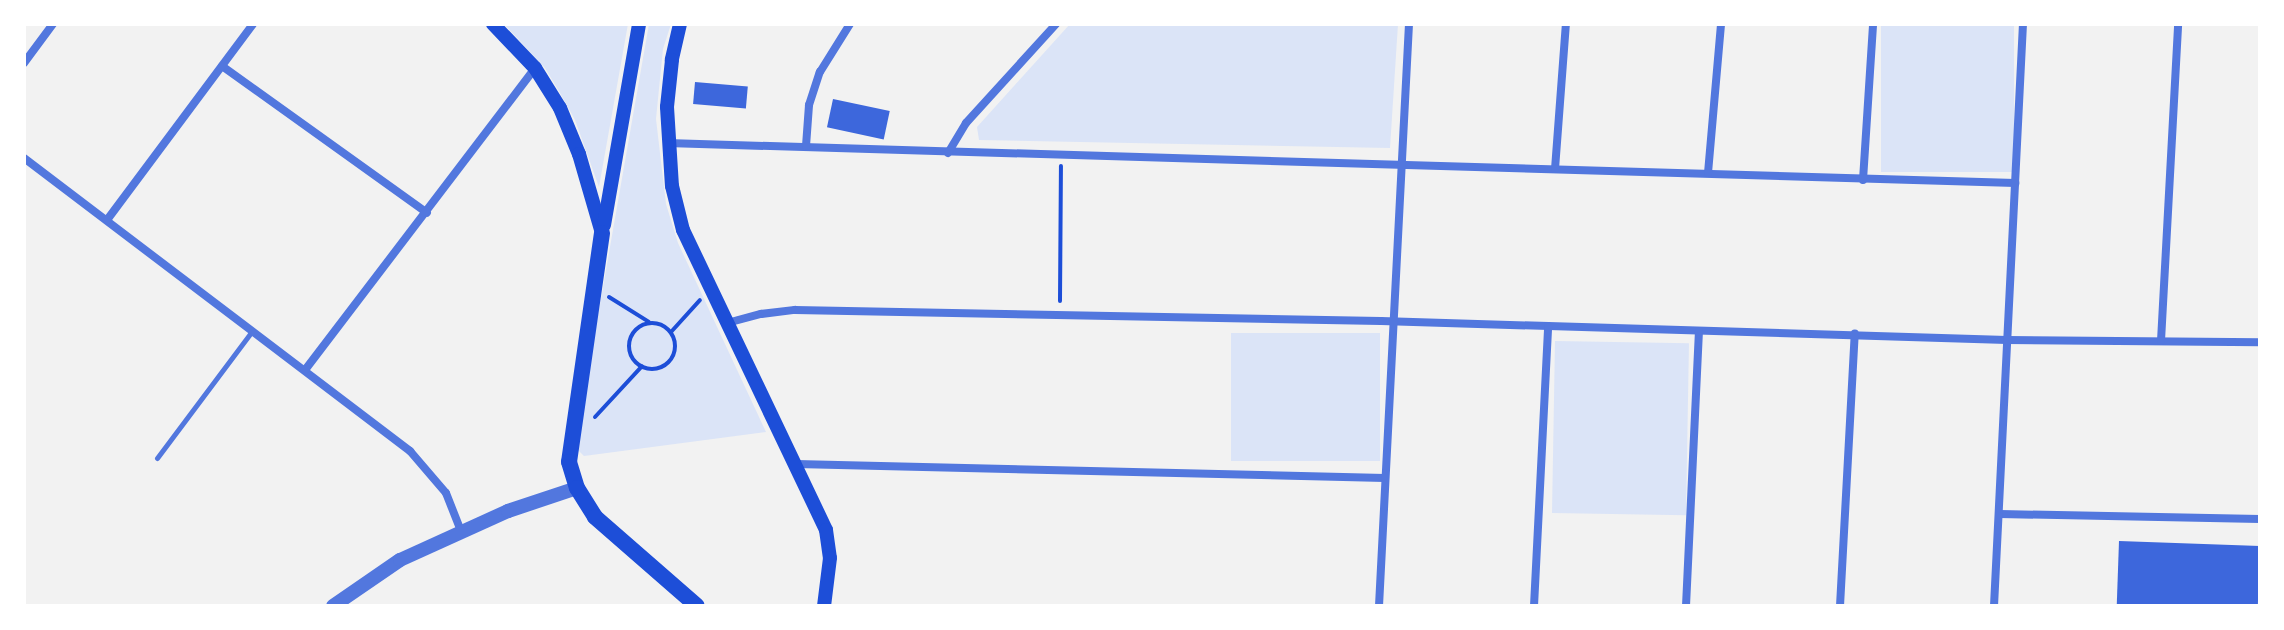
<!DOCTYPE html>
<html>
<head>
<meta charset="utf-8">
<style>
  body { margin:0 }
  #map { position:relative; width:2284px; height:630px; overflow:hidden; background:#f2f2f2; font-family:"Golos Text",sans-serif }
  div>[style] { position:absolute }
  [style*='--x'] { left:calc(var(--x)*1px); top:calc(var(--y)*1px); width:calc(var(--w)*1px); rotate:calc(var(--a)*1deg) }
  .green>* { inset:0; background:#dbe4f7; transform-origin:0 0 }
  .building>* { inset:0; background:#3d67dc; transform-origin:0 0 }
  .path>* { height:4px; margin:-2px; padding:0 2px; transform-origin:2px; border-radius:2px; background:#1d4ed8 }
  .path>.ring { margin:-2px; padding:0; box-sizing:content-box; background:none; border:4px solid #1d4ed8; border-radius:50% }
  .service>* { height:5px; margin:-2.5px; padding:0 2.5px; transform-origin:2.5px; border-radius:2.5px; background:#5277de }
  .minor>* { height:8px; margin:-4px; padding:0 4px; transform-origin:4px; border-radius:4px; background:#5277de }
  .tertiary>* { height:14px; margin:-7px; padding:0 7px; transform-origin:7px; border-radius:7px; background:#5277de }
  .secondary>* { height:14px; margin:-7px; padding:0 7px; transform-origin:7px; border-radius:7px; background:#1d4ed8 }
  .primary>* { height:16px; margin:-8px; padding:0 8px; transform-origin:8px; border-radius:8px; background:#1d4ed8 }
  span { translate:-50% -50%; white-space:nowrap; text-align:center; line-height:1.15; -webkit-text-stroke:6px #fff; paint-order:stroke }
  .frame { position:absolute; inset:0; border:26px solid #fff; pointer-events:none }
</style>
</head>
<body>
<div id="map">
  <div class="green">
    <i style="clip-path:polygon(504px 24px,628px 24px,599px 187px,575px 120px,560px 93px,545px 68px)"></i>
    <i style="clip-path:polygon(649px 24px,671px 24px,663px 49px,656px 119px,666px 204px,678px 243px,766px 432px,584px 456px,575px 447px)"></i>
    <i style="clip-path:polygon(1070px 24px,1398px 24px,1390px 148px,979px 140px,977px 127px)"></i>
    <i style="left:1881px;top:24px;width:133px;height:148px"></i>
    <i style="left:1231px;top:333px;width:149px;height:128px"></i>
    <i style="left:1555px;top:341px;width:134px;height:172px;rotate:1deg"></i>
  </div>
  <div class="building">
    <i style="left:695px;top:82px;width:53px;height:22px;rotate:5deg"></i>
    <i style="left:833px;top:99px;width:58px;height:29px;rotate:12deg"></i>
    <i style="left:2119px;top:541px;width:141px;height:65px;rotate:2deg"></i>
  </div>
  <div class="path">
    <i style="--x:609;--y:297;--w:47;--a:32"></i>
    <i style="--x:1060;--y:301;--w:135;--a:-89.6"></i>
    <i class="ring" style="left:629px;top:323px;width:42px;height:42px"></i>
    <i style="--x:671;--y:332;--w:43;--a:-47.8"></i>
    <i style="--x:595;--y:417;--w:69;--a:-47.3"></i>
  </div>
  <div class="service">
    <i style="--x:157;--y:458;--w:159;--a:-53.2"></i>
  </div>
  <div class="minor">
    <i style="--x:24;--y:63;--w:49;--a:-53.4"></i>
    <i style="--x:222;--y:66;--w:252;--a:35.6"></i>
    <i style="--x:667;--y:143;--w:1349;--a:1.7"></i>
    <i style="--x:806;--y:146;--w:41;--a:-85.8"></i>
    <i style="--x:809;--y:105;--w:35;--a:-72"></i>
    <i style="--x:820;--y:72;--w:57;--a:-58"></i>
    <i style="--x:948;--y:153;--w:35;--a:-59"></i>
    <i style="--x:966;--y:123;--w:134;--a:-47.7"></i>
    <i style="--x:24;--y:158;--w:485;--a:37.2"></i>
    <i style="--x:410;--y:451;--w:55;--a:49.4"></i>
    <i style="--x:446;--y:493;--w:41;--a:68.5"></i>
    <i style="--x:1555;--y:169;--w:145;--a:-85.7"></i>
    <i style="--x:1708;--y:173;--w:150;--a:-85"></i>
    <i style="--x:1863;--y:180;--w:156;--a:-86.3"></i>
    <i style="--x:107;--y:220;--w:244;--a:-53.3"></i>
    <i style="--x:727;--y:323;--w:35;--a:-15"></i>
    <i style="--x:761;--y:314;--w:34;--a:-7"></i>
    <i style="--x:795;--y:310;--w:586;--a:1.08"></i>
    <i style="--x:1381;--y:321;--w:626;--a:1.74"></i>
    <i style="--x:2007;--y:340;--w:253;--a:0.5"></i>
    <i style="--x:2161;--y:341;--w:317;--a:-86.9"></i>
    <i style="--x:305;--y:370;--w:380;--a:-52.7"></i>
    <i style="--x:796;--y:464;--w:589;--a:1.36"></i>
    <i style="--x:2000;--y:514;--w:260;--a:1.1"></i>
    <i style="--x:1379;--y:606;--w:583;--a:-87.05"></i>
    <i style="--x:1534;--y:606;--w:280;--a:-87.1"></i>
    <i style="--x:1686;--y:606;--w:275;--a:-87.3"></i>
    <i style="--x:1840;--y:606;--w:273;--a:-86.9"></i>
    <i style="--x:1994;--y:606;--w:583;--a:-87.15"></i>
  </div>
  <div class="tertiary">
    <i style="--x:333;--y:606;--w:81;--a:-34.5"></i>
    <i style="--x:400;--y:560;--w:119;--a:-24.4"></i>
    <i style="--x:508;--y:511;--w:73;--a:-18.4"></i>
  </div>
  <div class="secondary">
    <i style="--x:493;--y:24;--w:61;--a:46.3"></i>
    <i style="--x:535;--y:68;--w:47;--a:58"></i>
    <i style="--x:560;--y:108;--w:50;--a:67.6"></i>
    <i style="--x:579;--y:154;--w:82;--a:73.8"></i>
    <i style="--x:680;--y:24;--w:37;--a:103"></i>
    <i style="--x:672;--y:60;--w:47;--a:96.1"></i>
    <i style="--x:667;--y:107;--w:79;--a:86.4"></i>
    <i style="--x:672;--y:186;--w:45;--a:76"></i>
    <i style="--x:683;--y:230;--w:332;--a:64.5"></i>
    <i style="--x:826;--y:530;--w:28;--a:82"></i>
    <i style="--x:830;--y:558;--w:48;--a:97.1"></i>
    <i style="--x:604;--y:225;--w:204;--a:-80.1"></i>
  </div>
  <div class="primary">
    <i style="--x:602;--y:233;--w:231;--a:98.2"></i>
    <i style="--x:569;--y:462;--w:27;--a:73"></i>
    <i style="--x:577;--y:488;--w:34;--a:58"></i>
    <i style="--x:595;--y:517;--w:135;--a:41.1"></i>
  </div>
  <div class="frame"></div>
</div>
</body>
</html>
